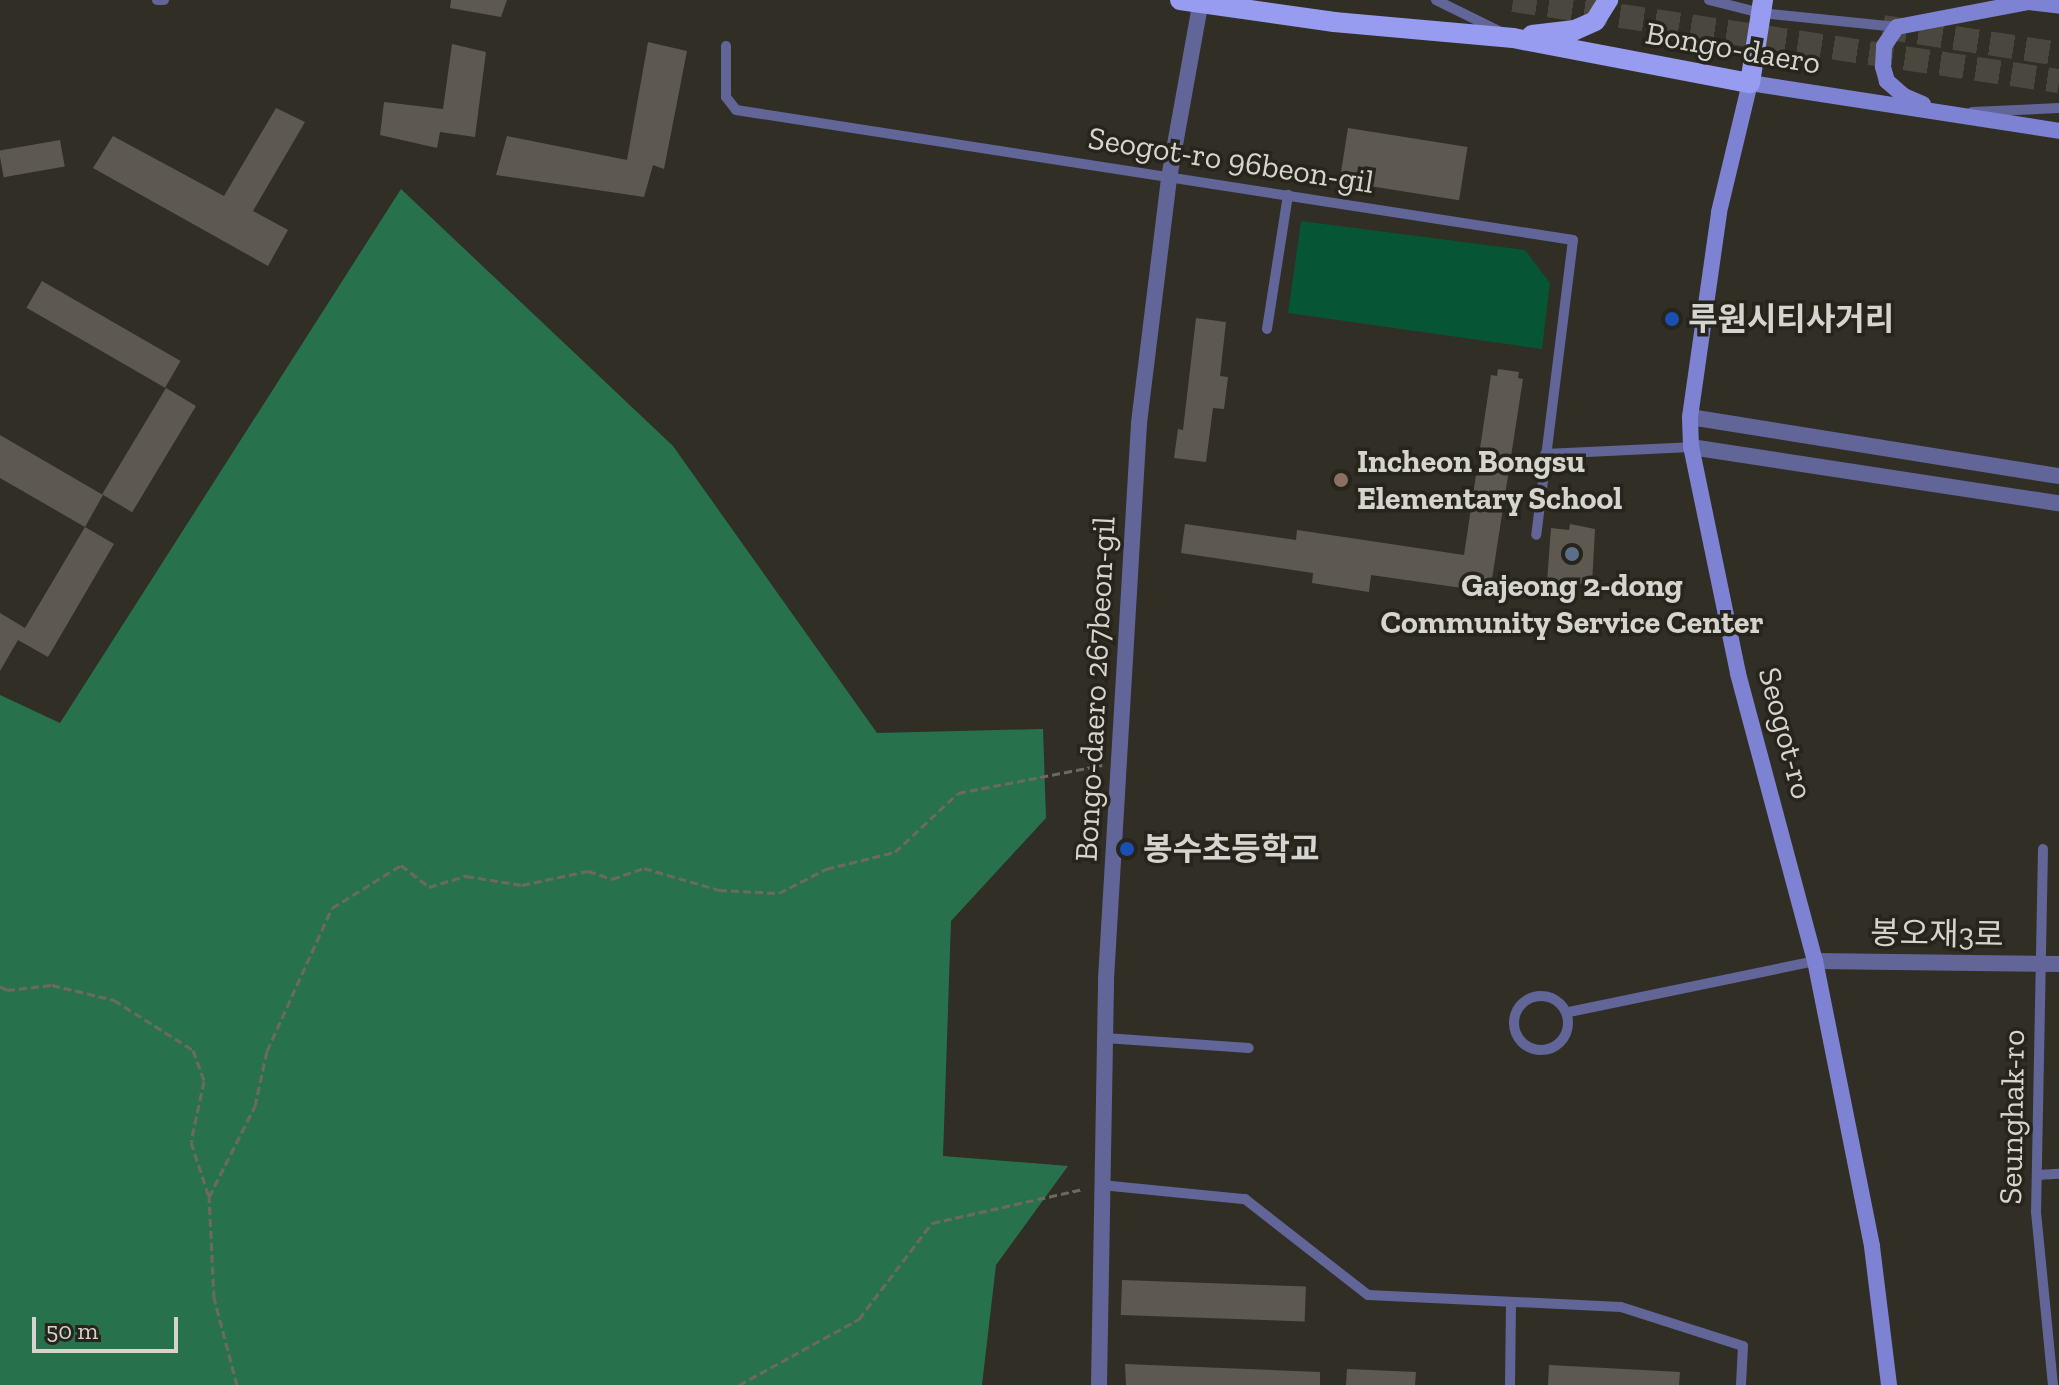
<!DOCTYPE html>
<html>
<head>
<meta charset="utf-8">
<style>
  body { margin:0 }
  #map { position:relative; width:2059px; height:1385px; overflow:hidden; background:#312e25; font-family:"Zilla Slab","Noto Sans KR",serif }
  div>[style] { position:absolute }
  [style*='--x'] { left:calc(var(--x)*1px); top:calc(var(--y)*1px); width:calc(var(--w)*1px); rotate:calc(var(--a)*1deg) }
  .green>* { inset:0; background:#065534 }
  .forest>* { inset:0; background:#27724d }
  .building>* { inset:0; background:#5d5950; transform-origin:0 0 }
  .highway-tunnel>* { height:24px; margin-top:-12px; transform-origin:0; background:repeating-linear-gradient(90deg,#4a473e 0 24px,transparent 0 36px) }
  .path>* { height:3px; margin-top:-1.5px; transform-origin:0; background:repeating-linear-gradient(90deg,#6c6961 0 8px,transparent 0 12px) }
  .lane>* { height:10px; margin:-5px; padding:0 5px; transform-origin:5px; border-radius:5px; background:#616598 }
  .lane>.ring { margin:-5px; padding:0; box-sizing:content-box; background:none; border:10px solid #616598; border-radius:50% }
  .street>* { height:16px; margin:-8px; padding:0 8px; transform-origin:8px; border-radius:8px; background:#616598 }
  .secondary>* { height:16px; margin:-8px; padding:0 8px; transform-origin:8px; border-radius:8px; background:#7e82d3 }
  .primary>* { height:20px; margin:-10px; padding:0 10px; transform-origin:10px; border-radius:10px; background:#979cf0 }
  .dots>* { width:22px; height:22px; translate:-50% -50%; box-sizing:border-box; border:4px solid #27241c; border-radius:50% }
  span { translate:-50% -50%; white-space:nowrap; text-align:center; line-height:1.15; -webkit-text-stroke:7px #27241c; paint-order:stroke }
  .street-label { font-size:32px; color:#d6d4ce }
  .poi-label { font-size:32px; color:#d6d4ce; font-weight:700 }
  .left { translate:0 -50%; text-align:left }
  .scale { position:absolute; left:32px; top:1317px; width:146px; height:36px; box-sizing:border-box; border:4px solid #d6d4ce; border-top:0; padding-left:10px; font-size:24px; line-height:28px; white-space:nowrap; color:#d6d4ce; -webkit-text-stroke:6px #27241c; paint-order:stroke }
</style>
</head>
<body>
<div id="map">
  <div class="green">
    <i style="clip-path:polygon(1301px 221px,1525px 250px,1550px 283px,1542px 349px,1288px 313px)"></i>
  </div>
  <div class="forest">
    <i style="clip-path:polygon(401px 189px,673px 446px,877px 733px,1043px 729px,1046px 818px,951px 921px,943px 1156px,1068px 1166px,996px 1265px,982px 1385px,0 1385px,0 695px,60px 723px)"></i>
  </div>
  <div class="building">
    <i style="clip-path:polygon(451px 0,507px 0,501px 17px,450px 8px)"></i>
    <i style="clip-path:polygon(648px 42px,687px 51px,664px 169px,653px 165px,644px 197px,496px 175px,507px 136px,627px 160px)"></i>
    <i style="clip-path:polygon(452px 44px,486px 52px,475px 137px,440px 132px,437px 148px,380px 135px,384px 102px,443px 109px)"></i>
    <i style="clip-path:polygon(276px 108px,305px 122px,253px 211px,288px 230px,268px 266px,93px 168px,113px 136px,224px 196px)"></i>
    <i style="left:1348px;top:128px;width:121px;height:54px;rotate:9deg"></i>
    <i style="left:60px;top:140px;width:27px;height:62px;rotate:80deg"></i>
    <i style="left:42px;top:281px;width:160px;height:31px;rotate:30deg"></i>
    <i style="clip-path:polygon(1196px 318px,1226px 322px,1220px 376px,1228px 377px,1224px 409px,1213px 408px,1206px 462px,1174px 458px,1178px 429px,1183px 430px)"></i>
    <i style="clip-path:polygon(1498px 369px,1519px 372px,1518px 378px,1523px 379px,1490px 592px,1371px 575px,1369px 592px,1312px 583px,1313px 573px,1181px 553px,1185px 524px,1296px 540px,1297px 530px,1464px 555px,1491px 375px,1497px 376px)"></i>
    <i style="left:166px;top:388px;width:35px;height:124px;rotate:31deg"></i>
    <i style="clip-path:polygon(0 435px,103px 495px,85px 527px,0 478px)"></i>
    <i style="clip-path:polygon(1570px 524px,1595px 529px,1592px 585px,1547px 582px,1551px 528px,1569px 530px)"></i>
    <i style="clip-path:polygon(85px 527px,114px 544px,48px 657px,18px 640px,0 671px,0 613px,25px 628px)"></i>
    <i style="left:1122px;top:1280px;width:184px;height:35px;rotate:2deg"></i>
    <i style="clip-path:polygon(1125px 1364px,1320px 1372px,1320px 1385px,1126px 1385px)"></i>
    <i style="clip-path:polygon(1549px 1365px,1680px 1372px,1679px 1385px,1548px 1385px)"></i>
    <i style="clip-path:polygon(1347px 1369px,1416px 1372px,1415px 1385px,1346px 1385px)"></i>
  </div>
  <div class="highway-tunnel">
    <i style="--x:1513;--y:0;--w:552;--a:8.44"></i>
    <i style="--x:1883;--y:27;--w:178;--a:8.7"></i>
  </div>
  <div class="path">
    <i style="--x:0;--y:986;--w:8;--a:30"></i>
    <i style="--x:7;--y:990;--w:45;--a:-6.3"></i>
    <i style="--x:52;--y:985;--w:64;--a:13.6"></i>
    <i style="--x:114;--y:1000;--w:93;--a:32.3"></i>
    <i style="--x:193;--y:1050;--w:33;--a:70"></i>
    <i style="--x:204;--y:1081;--w:62;--a:102"></i>
    <i style="--x:191;--y:1142;--w:58;--a:71.9"></i>
    <i style="--x:237;--y:1385;--w:90;--a:-104.8"></i>
    <i style="--x:214;--y:1298;--w:101;--a:-92.8"></i>
    <i style="--x:209;--y:1197;--w:102;--a:-63.2"></i>
    <i style="--x:255;--y:1106;--w:56;--a:-77.7"></i>
    <i style="--x:267;--y:1051;--w:157;--a:-65.6"></i>
    <i style="--x:332;--y:908;--w:81;--a:-31.9"></i>
    <i style="--x:401;--y:865;--w:36;--a:38"></i>
    <i style="--x:429;--y:887;--w:39;--a:-17"></i>
    <i style="--x:466;--y:876;--w:57;--a:9.1"></i>
    <i style="--x:522;--y:885;--w:67;--a:-12"></i>
    <i style="--x:588;--y:871;--w:25;--a:18"></i>
    <i style="--x:612;--y:879;--w:34;--a:-19"></i>
    <i style="--x:644;--y:868;--w:78;--a:16.3"></i>
    <i style="--x:719;--y:890;--w:60;--a:2.9"></i>
    <i style="--x:779;--y:893;--w:53;--a:-27.1"></i>
    <i style="--x:826;--y:869;--w:71;--a:-13.8"></i>
    <i style="--x:895;--y:852;--w:86;--a:-43.1"></i>
    <i style="--x:958;--y:793;--w:147;--a:-11"></i>
    <i style="--x:739;--y:1385;--w:137;--a:-28.8"></i>
    <i style="--x:859;--y:1319;--w:121;--a:-52.8"></i>
    <i style="--x:932;--y:1223;--w:155;--a:-12.7"></i>
  </div>
  <div class="lane">
    <i style="--x:157;--y:0;--w:7;--a:0"></i>
    <i style="--x:1436;--y:0;--w:70;--a:26.2"></i>
    <i style="--x:1709;--y:0;--w:54;--a:14"></i>
    <i style="--x:1761;--y:13;--w:137;--a:5.9"></i>
    <i style="--x:726;--y:46;--w:51;--a:90"></i>
    <i style="--x:726;--y:97;--w:16;--a:52"></i>
    <i style="--x:736;--y:110;--w:847;--a:8.83"></i>
    <i style="--x:1573;--y:240;--w:297;--a:97.1"></i>
    <i style="--x:1972;--y:112;--w:87;--a:-2.6"></i>
    <i style="--x:1267;--y:329;--w:136;--a:-81.1"></i>
    <i style="--x:1545;--y:454;--w:146;--a:-2.7"></i>
    <i style="--x:2043;--y:849;--w:363;--a:91.1"></i>
    <i style="--x:2036;--y:1212;--w:174;--a:84.4"></i>
    <i class="ring" style="left:1514px;top:996px;width:44px;height:44px"></i>
    <i style="--x:1569;--y:1012;--w:251;--a:-11.7"></i>
    <i style="--x:1105;--y:1038;--w:144;--a:4"></i>
    <i style="--x:2037;--y:1175;--w:22;--a:-3"></i>
    <i style="--x:1101;--y:1185;--w:145;--a:5.6"></i>
    <i style="--x:1245;--y:1199;--w:156;--a:38"></i>
    <i style="--x:1368;--y:1295;--w:253;--a:2.7"></i>
    <i style="--x:1621;--y:1307;--w:128;--a:17.7"></i>
    <i style="--x:1743;--y:1346;--w:39;--a:93"></i>
    <i style="--x:1510;--y:1385;--w:83;--a:-89.3"></i>
  </div>
  <div class="street">
    <i style="--x:1690;--y:417;--w:374;--a:9.1"></i>
    <i style="--x:1691;--y:447;--w:372;--a:8.7"></i>
    <i style="--x:1815;--y:961;--w:244;--a:0.7"></i>
    <i style="--x:1099;--y:1385;--w:406;--a:-89"></i>
    <i style="--x:1106;--y:979;--w:557;--a:-86.6"></i>
    <i style="--x:1139;--y:423;--w:247;--a:-83"></i>
    <i style="--x:1169;--y:178;--w:181;--a:-79.8"></i>
  </div>
  <div class="secondary">
    <i style="--x:2021;--y:1;--w:38;--a:7"></i>
    <i style="--x:1923;--y:104;--w:21;--a:-157"></i>
    <i style="--x:1904;--y:96;--w:23;--a:-139"></i>
    <i style="--x:1887;--y:81;--w:15;--a:-106"></i>
    <i style="--x:1883;--y:67;--w:21;--a:-87"></i>
    <i style="--x:1884;--y:46;--w:23;--a:-56"></i>
    <i style="--x:1897;--y:27;--w:133;--a:-10.8"></i>
    <i style="--x:1889;--y:1385;--w:140;--a:-97"></i>
    <i style="--x:1872;--y:1246;--w:291;--a:-101.3"></i>
    <i style="--x:1815;--y:961;--w:298;--a:-105"></i>
    <i style="--x:1738;--y:673;--w:231;--a:-101.7"></i>
    <i style="--x:1691;--y:447;--w:30;--a:-92"></i>
    <i style="--x:1690;--y:417;--w:207;--a:-81.9"></i>
    <i style="--x:1719;--y:212;--w:133;--a:-76.5"></i>
    <i style="--x:1750;--y:83;--w:313;--a:8.8"></i>
  </div>
  <div class="primary">
    <i style="--x:1180;--y:0;--w:156;--a:8.1"></i>
    <i style="--x:1334;--y:22;--w:180;--a:5.1"></i>
    <i style="--x:1513;--y:38;--w:241;--a:10.8"></i>
    <i style="--x:1750;--y:83;--w:84;--a:-81.1"></i>
    <i style="--x:1532;--y:35;--w:43;--a:-6.6"></i>
    <i style="--x:1575;--y:30;--w:22;--a:-24"></i>
    <i style="--x:1595;--y:21;--w:25;--a:-58"></i>
  </div>
  <div class="dots">
    <i style="left:1672px;top:319px;background:#1a4fb4"></i>
    <i style="left:1341px;top:480px;background:#8d6e63"></i>
    <i style="left:1572px;top:554px;background:#5c6f8a"></i>
    <i style="left:1127px;top:849px;background:#1a4fb4"></i>
  </div>
  <div class="street-label">
    <span style="left:1733px;top:48px;rotate:10deg">Bongo-daero</span>
    <span style="left:1231px;top:160px;rotate:9deg">Seogot-ro 96beon-gil</span>
    <span style="left:1095px;top:689px;rotate:-87deg">Bongo-daero 267beon-gil</span>
    <span style="left:1786px;top:733px;rotate:75deg">Seogot-ro</span>
    <span style="left:1937px;top:934px;rotate:1deg">봉오재3로</span>
    <span style="left:2012px;top:1117px;rotate:-89deg">Seunghak-ro</span>
  </div>
  <div class="poi-label">
    <span class="left" style="left:1688px;top:319px">루원시티사거리</span>
    <span class="left" style="left:1357px;top:480px">Incheon Bongsu<br>Elementary School</span>
    <span style="left:1572px;top:604px">Gajeong 2-dong<br>Community Service Center</span>
    <span class="left" style="left:1143px;top:849px">봉수초등학교</span>
  </div>
  <div class="scale">50 m</div>
</div>
</body>
</html>
